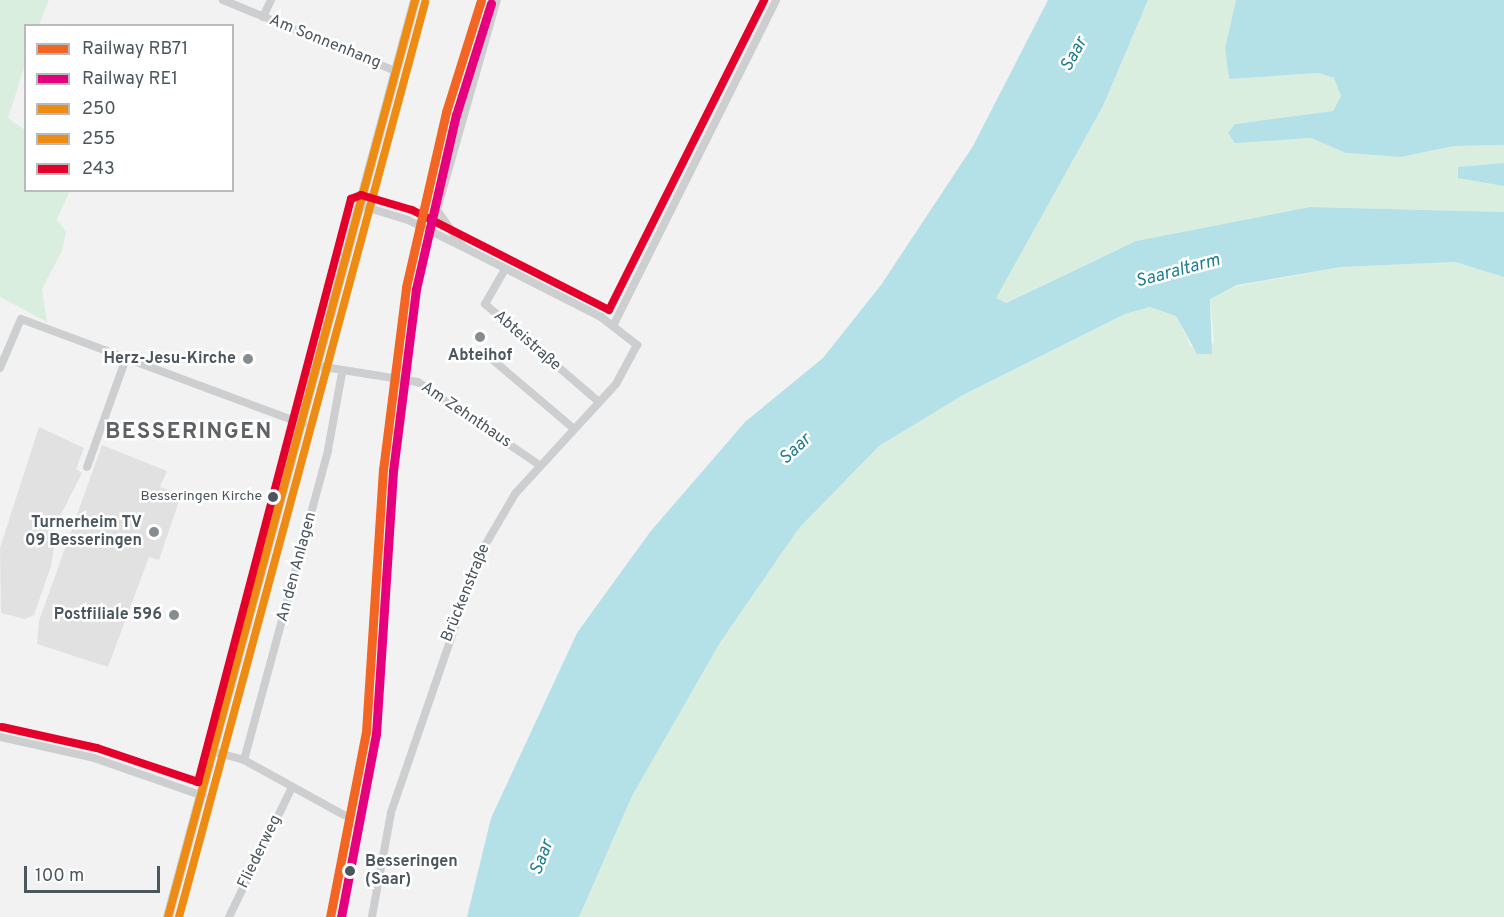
<!DOCTYPE html>
<html>
<head>
<meta charset="utf-8">
<style>
  body { margin:0 }
  #map { position:relative; width:1504px; height:917px; overflow:hidden; background:#f3f2f2; font-family:Overpass,sans-serif }
  div>[style] { position:absolute }
  [style*='--x'] { left:calc(var(--x)*1px); top:calc(var(--y)*1px); width:calc(var(--w)*1px); rotate:calc(var(--a)*1deg) }
  .education>* { inset:0; background:#e1e1e2 }
  .green>* { inset:0; background:#daeee0 }
  .water>* { inset:0; background:#b4e0e7 }
  .street>* { height:8px; margin:-4px; padding:0 4px; transform-origin:4px; border-radius:4px; background:#ccced0 }
  .secondary>* { height:10px; margin:-5px; padding:0 5px; transform-origin:5px; border-radius:5px; background:#cdced0 }
  .bus-1>* { height:8px; margin:-4px; padding:0 4px; transform-origin:4px; border-radius:4px; background:#ed8b13 }
  .bus-2>* { height:8px; margin:-4px; padding:0 4px; transform-origin:4px; border-radius:4px; background:#ed8b13 }
  .bus-3>* { height:8px; margin:-4px; padding:0 4px; transform-origin:4px; border-radius:4px; background:#e4002b }
  .rail-1>* { height:9px; margin:-4.5px; padding:0 4.5px; transform-origin:4.5px; border-radius:4.5px; background:#f26522 }
  .rail-2>* { height:9px; margin:-4.5px; padding:0 4.5px; transform-origin:4.5px; border-radius:4.5px; background:#e5007d }
  .dots>* { width:16px; height:16px; translate:-50% -50%; box-sizing:border-box; border:3px solid #fff; border-radius:50% }
  span { translate:-50% -50%; white-space:nowrap; text-align:center; line-height:1.15; -webkit-text-stroke:5px #fff; paint-order:stroke }
  .bus-label { font-size:14px; color:#4b565d }
  .right { translate:-100% -50%; text-align:right }
  .street-label { font-size:16px; color:#4b565d }
  .poi-label { font-size:16px; color:#4b565d; font-weight:700 }
  .stop-label { font-size:16px; color:#4b565d; font-weight:700 }
  .left { translate:0 -50%; text-align:left }
  .water-label { font-size:18px; color:#1e808f; font-style:italic }
  .district-label { font-size:22px; color:#5f6265; font-weight:700; letter-spacing:1.5px }
  .legend { position:absolute; left:24px; top:24px; width:210px; height:168px; box-sizing:border-box; background:#fff; border:2px solid #b7bbbe; margin:0; padding:8px 10px; list-style:none; font-size:18px; color:#4b565d }
  .legend li { display:flex; align-items:center; gap:12px; height:30px }
  .legend b { width:30px; border:2px solid #b7bbbe }
  .scale { position:absolute; left:24px; top:866px; width:136px; height:27px; box-sizing:border-box; border:3px solid #4b565d; border-top:0; padding-left:8px; font-size:18px; line-height:21px; white-space:nowrap; color:#4b565d; -webkit-text-stroke:4px #fff; paint-order:stroke }
</style>
</head>
<body>
<div id="map">
  <div class="education">
    <i style="clip-path:polygon(39px 427px,84px 448px,76px 469px,82px 473px,51px 534px,56px 536px,51px 566px,34px 615px,25px 619px,1px 613px,0 548px)"></i>
    <i style="clip-path:polygon(102px 445px,167px 471px,160px 487px,181px 495px,159px 560px,149px 557px,108px 667px,37px 644px,39px 621px)"></i>
  </div>
  <div class="green">
    <i style="clip-path:polygon(0 0,49px 0,39px 25px,26px 26px,25px 65px,8px 118px,25px 130px,26px 190px,70px 191px,57px 219px,66px 232px,62px 251px,42px 289px,47px 322px,0 297px)"></i>
    <i style="clip-path:polygon(1148px 0,1236px 0,1225px 48px,1229px 79px,1319px 73px,1334px 78px,1341px 96px,1333px 111px,1235px 124px,1235px 142px,1312px 138px,1346px 153px,1401px 157px,1454px 146px,1504px 145px,1504px 163px,1458px 167px,1458px 177px,1504px 186px,1504px 212px,1310px 207px,1136px 241px,1005px 303px,995px 298px,1103px 106px)"></i>
    <i style="clip-path:polygon(1455px 262px,1504px 277px,1504px 917px,579px 917px,632px 796px,721px 641px,799px 527px,879px 446px,963px 395px,1125px 314px,1151px 307px,1176px 315px,1191px 347px,1214px 343px,1210px 298px,1237px 286px,1341px 267px)"></i>
  </div>
  <div class="water">
    <i style="clip-path:polygon(1048px 0,1148px 0,1103px 106px,996px 298px,1006px 303px,1136px 241px,1310px 207px,1504px 212px,1504px 277px,1455px 262px,1341px 267px,1237px 285px,1210px 299px,1212px 354px,1197px 354px,1176px 316px,1150px 307px,1125px 314px,963px 395px,879px 446px,799px 528px,721px 641px,632px 796px,579px 917px,467px 917px,491px 818px,577px 633px,650px 532px,745px 422px,823px 358px,881px 285px,973px 146px)"></i>
    <i style="clip-path:polygon(1236px 0,1504px 0,1504px 145px,1454px 146px,1401px 157px,1346px 153px,1311px 138px,1235px 143px,1228px 133px,1235px 124px,1333px 111px,1341px 96px,1334px 78px,1319px 73px,1229px 79px,1225px 48px)"></i>
    <i style="clip-path:polygon(1504px 163px,1504px 186px,1458px 178px,1458px 167px)"></i>
  </div>
  <div class="street">
    <i style="--x:223;--y:0;--w:186;--a:22.4"></i>
    <i style="--x:263;--y:17;--w:19;--a:-65"></i>
    <i style="--x:359;--y:205;--w:51;--a:17"></i>
    <i style="--x:408;--y:220;--w:61;--a:26.1"></i>
    <i style="--x:463;--y:247;--w:155;--a:26.9"></i>
    <i style="--x:601;--y:317;--w:46;--a:37.9"></i>
    <i style="--x:637;--y:345;--w:44;--a:118.3"></i>
    <i style="--x:616;--y:384;--w:149;--a:132.6"></i>
    <i style="--x:515;--y:494;--w:69;--a:120.3"></i>
    <i style="--x:480;--y:554;--w:274;--a:109"></i>
    <i style="--x:391;--y:813;--w:106;--a:100.4"></i>
    <i style="--x:463;--y:247;--w:45;--a:-125.1"></i>
    <i style="--x:437;--y:210;--w:218;--a:-74.1"></i>
    <i style="--x:504;--y:271;--w:38;--a:120"></i>
    <i style="--x:485;--y:304;--w:150;--a:40.7"></i>
    <i style="--x:614;--y:324;--w:362;--a:-63.4"></i>
    <i style="--x:494;--y:361;--w:104;--a:40.3"></i>
    <i style="--x:318;--y:366;--w:101;--a:9.1"></i>
    <i style="--x:418;--y:382;--w:147;--a:34.4"></i>
    <i style="--x:0;--y:368;--w:53;--a:-66.8"></i>
    <i style="--x:21;--y:319;--w:301;--a:20.4"></i>
    <i style="--x:87;--y:467;--w:116;--a:-70.3"></i>
    <i style="--x:0;--y:737;--w:96;--a:12.6"></i>
    <i style="--x:94;--y:758;--w:115;--a:19.2"></i>
    <i style="--x:215;--y:752;--w:30;--a:15"></i>
    <i style="--x:244;--y:760;--w:114;--a:28.8"></i>
    <i style="--x:244;--y:760;--w:321;--a:-74.8"></i>
    <i style="--x:328;--y:450;--w:78;--a:-79.7"></i>
    <i style="--x:229;--y:917;--w:144;--a:-64.1"></i>
  </div>
  <div class="secondary">
    <i style="--x:168;--y:917;--w:950;--a:-74.92"></i>
  </div>
  <div class="bus-1">
    <i style="--x:168;--y:917;--w:950;--a:-74.92"></i>
  </div>
  <div class="bus-2">
    <i style="--x:179;--y:917;--w:947;--a:-74.94"></i>
  </div>
  <div class="bus-3">
    <i style="--x:2;--y:727;--w:97;--a:12.5"></i>
    <i style="--x:97;--y:748;--w:107;--a:18.6"></i>
    <i style="--x:198;--y:782;--w:603;--a:-75.3"></i>
    <i style="--x:351;--y:199;--w:11;--a:-22"></i>
    <i style="--x:361;--y:195;--w:53;--a:16.4"></i>
    <i style="--x:412;--y:210;--w:221;--a:26.9"></i>
    <i style="--x:609;--y:310;--w:347;--a:-63.4"></i>
  </div>
  <div class="rail-1">
    <i style="--x:330;--y:917;--w:188;--a:-79"></i>
    <i style="--x:366;--y:732;--w:263;--a:-86.3"></i>
    <i style="--x:383;--y:470;--w:184;--a:-82.8"></i>
    <i style="--x:406;--y:287;--w:180;--a:-77.1"></i>
    <i style="--x:446;--y:112;--w:117;--a:-72.6"></i>
  </div>
  <div class="rail-2">
    <i style="--x:341;--y:917;--w:186;--a:-79.2"></i>
    <i style="--x:376;--y:734;--w:264;--a:-86.3"></i>
    <i style="--x:393;--y:471;--w:183;--a:-82.8"></i>
    <i style="--x:416;--y:289;--w:179;--a:-77.1"></i>
    <i style="--x:456;--y:115;--w:117;--a:-72.6"></i>
  </div>
  <div class="dots">
    <i style="left:480px;top:337px;background:#868d91"></i>
    <i style="left:248px;top:359px;background:#868d91"></i>
    <i style="left:273px;top:497px;background:#4b565d"></i>
    <i style="left:154px;top:532px;background:#868d91"></i>
    <i style="left:174px;top:615px;background:#868d91"></i>
    <i style="left:350px;top:871px;background:#4b565d"></i>
  </div>
  <div class="bus-label">
    <span class="right" style="left:262px;top:497px">Besseringen Kirche</span>
  </div>
  <div class="street-label">
    <span style="left:325px;top:42px;rotate:22deg">Am Sonnenhang</span>
    <span style="left:527px;top:341px;rotate:41deg">Abteistraße</span>
    <span style="left:466px;top:415px;rotate:34deg">Am Zehnthaus</span>
    <span style="left:297px;top:567px;rotate:-75deg">An den Anlagen</span>
    <span style="left:466px;top:593px;rotate:-68deg">Brückenstraße</span>
    <span style="left:260px;top:852px;rotate:-64deg">Fliederweg</span>
  </div>
  <div class="poi-label">
    <span style="left:480px;top:356px">Abteihof</span>
    <span class="right" style="left:236px;top:359px">Herz-Jesu-Kirche</span>
    <span class="right" style="left:142px;top:532px">Turnerheim TV<br>09 Besseringen</span>
    <span class="right" style="left:162px;top:615px">Postfiliale 596</span>
  </div>
  <div class="stop-label">
    <span class="left" style="left:365px;top:871px">Besseringen<br>(Saar)</span>
  </div>
  <div class="water-label">
    <span style="left:1075px;top:55px;rotate:-61deg">Saar</span>
    <span style="left:1178px;top:272px;rotate:-15deg">Saaraltarm</span>
    <span style="left:796px;top:450px;rotate:-43deg">Saar</span>
    <span style="left:543px;top:858px;rotate:-69deg">Saar</span>
  </div>
  <div class="district-label">
    <span style="left:189px;top:433px">BESSERINGEN</span>
  </div>
  <ul class="legend">
  <li><b style="height:8px;background:#f26522"></b>Railway RB71</li>
  <li><b style="height:8px;background:#e5007d"></b>Railway RE1</li>
  <li><b style="height:8px;background:#ed8b13"></b>250</li>
  <li><b style="height:8px;background:#ed8b13"></b>255</li>
  <li><b style="height:8px;background:#e4002b"></b>243</li>
  </ul>
  <div class="scale">100 m</div>
</div>
</body>
</html>
